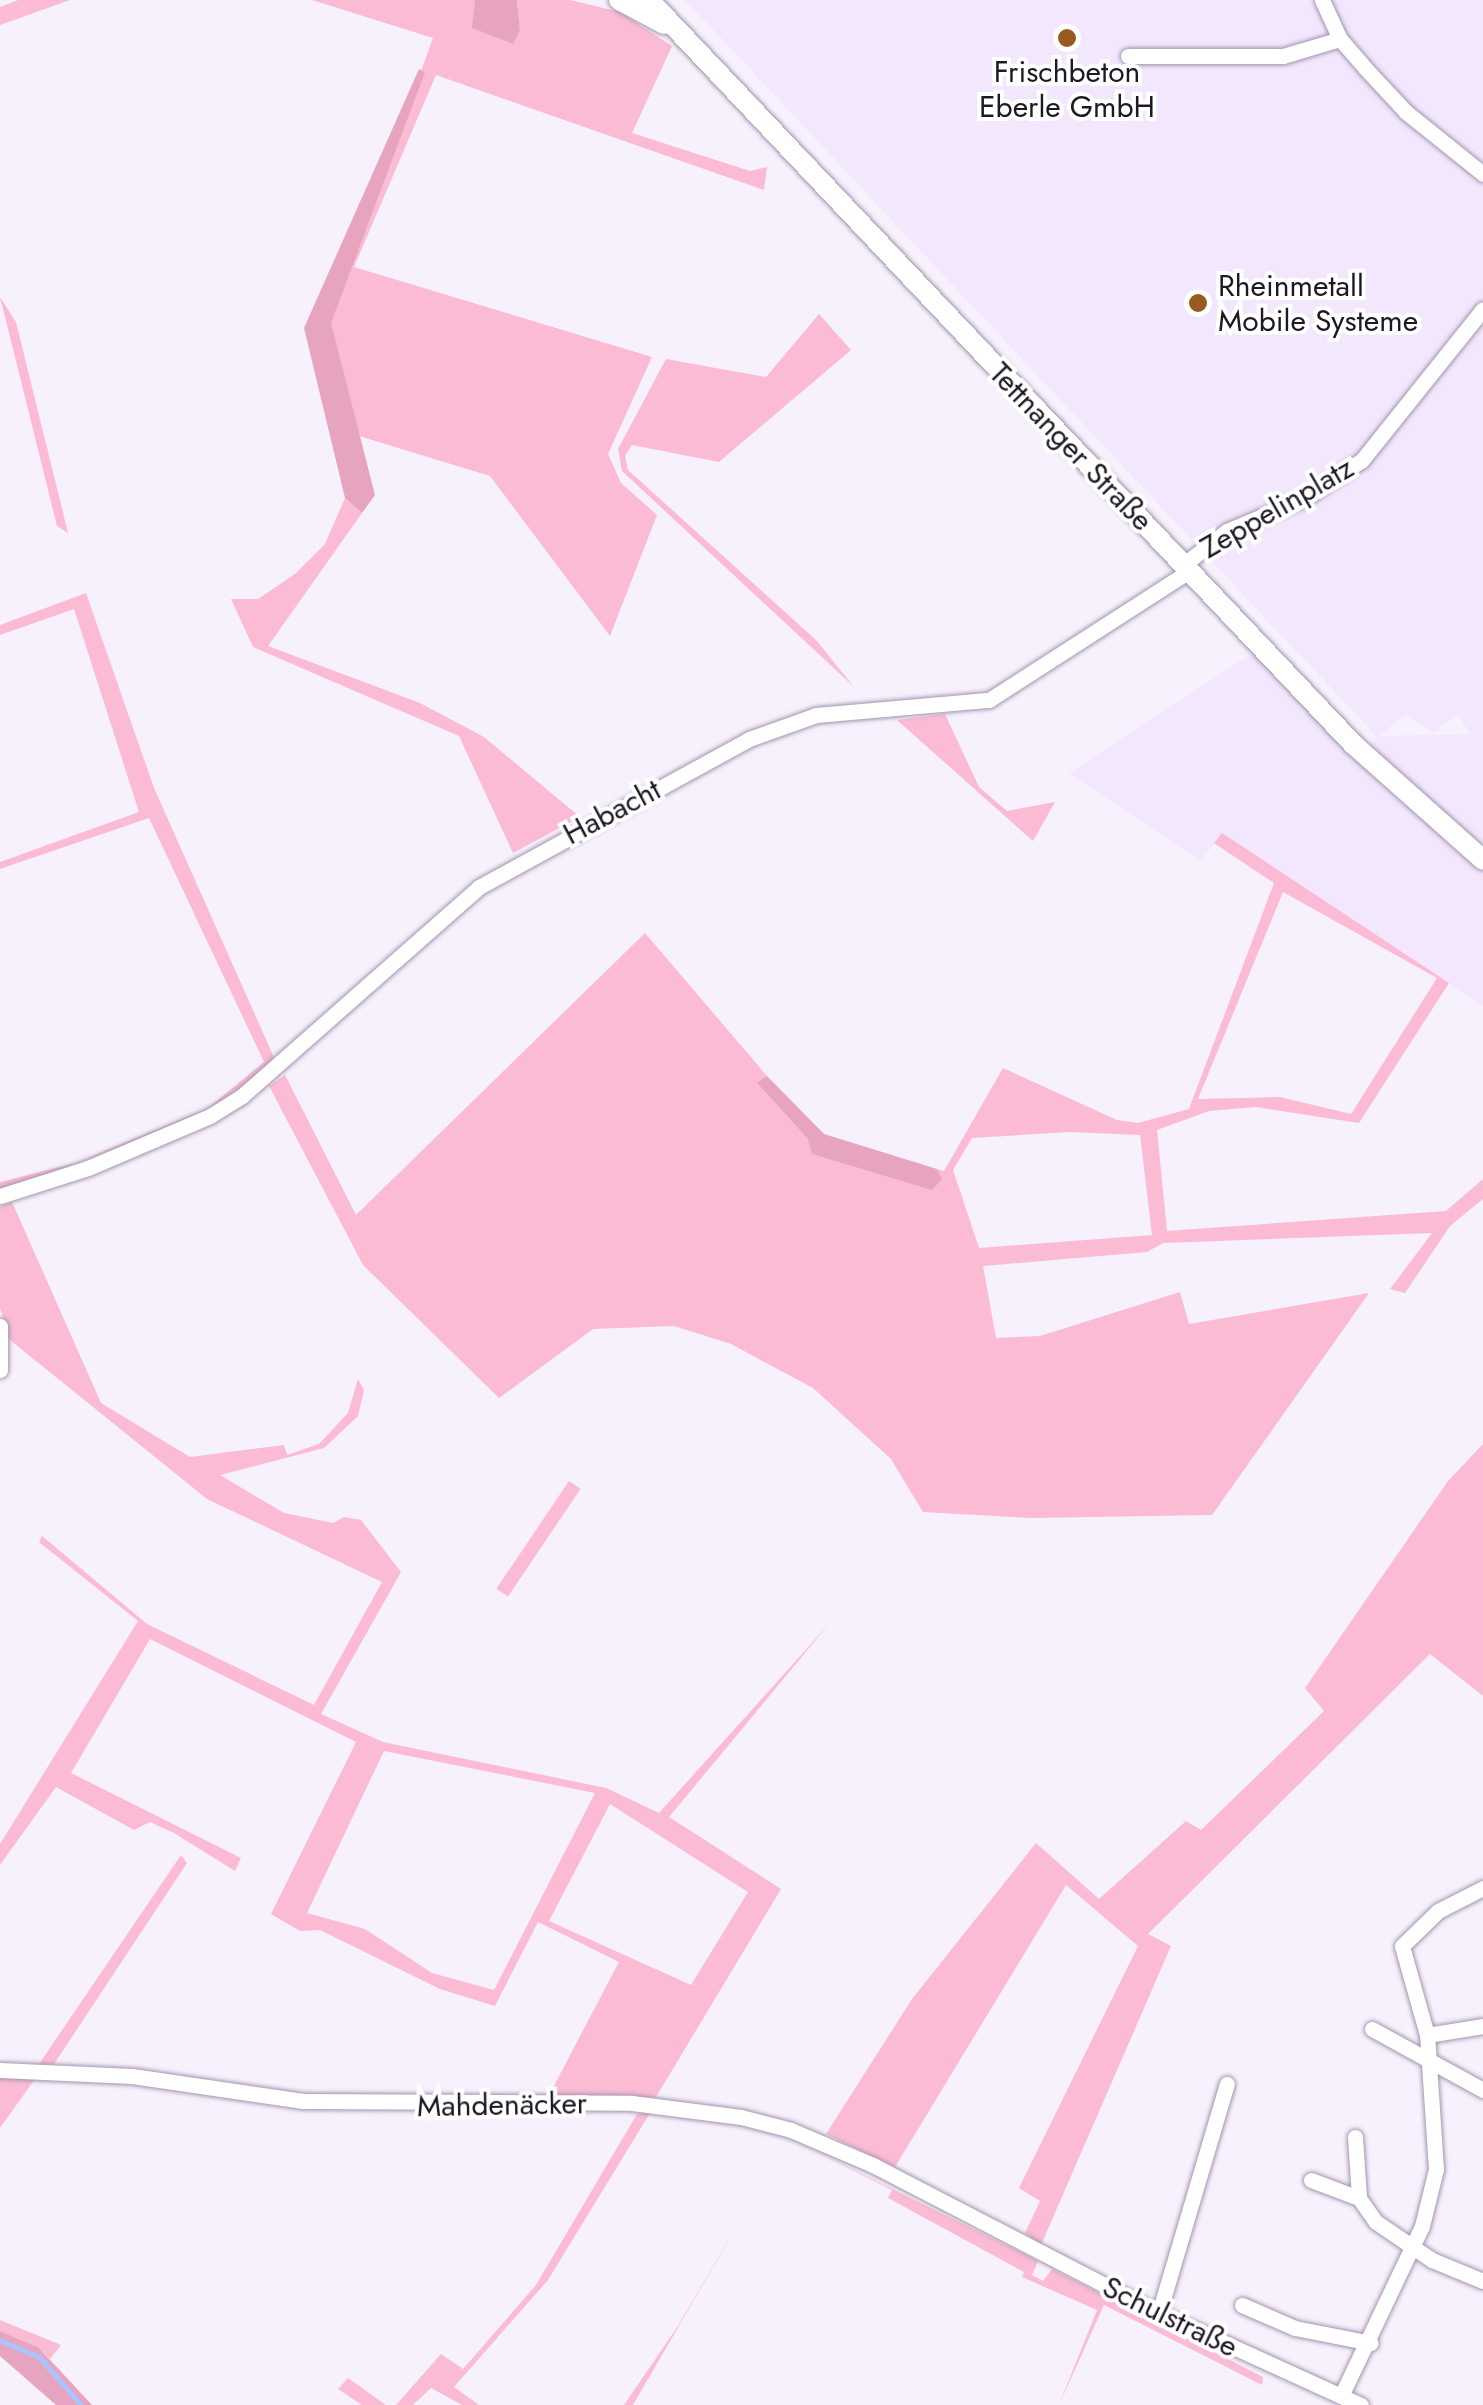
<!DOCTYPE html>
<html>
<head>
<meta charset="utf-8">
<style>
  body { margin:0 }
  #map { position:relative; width:1483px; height:2405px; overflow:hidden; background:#f7f1fd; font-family:Jost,sans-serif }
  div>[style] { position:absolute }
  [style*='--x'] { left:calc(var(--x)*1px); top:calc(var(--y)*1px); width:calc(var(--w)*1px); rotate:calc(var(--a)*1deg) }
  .built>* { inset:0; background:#f3e7fd }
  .green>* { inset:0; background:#fbbbd4; transform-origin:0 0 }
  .forest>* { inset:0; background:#e7a4bf }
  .stream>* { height:5px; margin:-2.5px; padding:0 2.5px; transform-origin:2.5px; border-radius:2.5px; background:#abc4fd }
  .roads { filter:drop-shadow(0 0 2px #a394af) drop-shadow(0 0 2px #a394af) }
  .minor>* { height:15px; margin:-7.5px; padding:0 7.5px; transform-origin:7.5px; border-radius:7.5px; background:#fff }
  .secondary>* { height:20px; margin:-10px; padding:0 10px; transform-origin:10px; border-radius:10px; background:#fff }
  .dots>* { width:28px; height:28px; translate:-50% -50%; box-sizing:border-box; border:5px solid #fff; border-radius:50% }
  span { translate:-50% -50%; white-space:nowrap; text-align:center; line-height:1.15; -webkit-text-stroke:8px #fff; paint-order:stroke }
  .poi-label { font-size:30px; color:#1e1823 }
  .left { translate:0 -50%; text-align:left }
  .street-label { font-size:30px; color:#1e1823 }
</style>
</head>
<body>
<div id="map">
  <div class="built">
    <i style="clip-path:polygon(evenodd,685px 0,1483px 0,1483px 1006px,1222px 834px,1200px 861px,1069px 773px,1254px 652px,1362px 761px,1376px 736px,685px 0,1457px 714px,1470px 734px,1378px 736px,1406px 715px,1434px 733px,1457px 714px)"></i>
  </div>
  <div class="green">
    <i style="clip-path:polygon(18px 0,70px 0,0 25px,0 7px)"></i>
    <i style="clip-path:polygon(312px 0,475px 0,477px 8px,520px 30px,517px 0,570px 0,620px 12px,672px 46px,632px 133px,750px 171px,767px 167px,764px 190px,436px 75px,354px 267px,652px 357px,608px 454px,621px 483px,657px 515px,610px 636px,490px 476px,359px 436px,330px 323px,433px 38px)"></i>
    <i style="clip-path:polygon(0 297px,16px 322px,68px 533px,57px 526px)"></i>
    <i style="clip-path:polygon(819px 314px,851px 350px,719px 462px,632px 445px,625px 456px,628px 470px,817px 641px,853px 686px,622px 471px,618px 449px,666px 359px,766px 377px)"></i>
    <i style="clip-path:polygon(345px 498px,362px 513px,268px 646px,420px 703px,484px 737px,580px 817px,513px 853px,459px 736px,253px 647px,231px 599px,258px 599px,295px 574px,325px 544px)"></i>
    <i style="clip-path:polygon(86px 593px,154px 788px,276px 1062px,200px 1116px,0 1192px,0 1182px,75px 1163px,207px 1109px,264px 1062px,149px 818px,0 869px,0 862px,139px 812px,74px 609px,0 635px,0 625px)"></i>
    <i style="clip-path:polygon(945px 714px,979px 787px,1007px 811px,1055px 802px,1033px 841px,897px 720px)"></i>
    <i style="clip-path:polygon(evenodd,1222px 833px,1449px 983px,1359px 1123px,1256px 1107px,1209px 1111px,1157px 1130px,1167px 1231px,1446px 1211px,1483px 1179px,1483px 1199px,1450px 1226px,1405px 1293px,1390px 1289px,1432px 1233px,1163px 1243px,1147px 1252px,983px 1266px,996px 1338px,1040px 1336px,1180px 1292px,1189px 1324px,1369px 1293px,1212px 1515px,1031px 1518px,923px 1512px,891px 1459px,813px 1388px,731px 1344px,674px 1326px,593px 1329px,499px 1398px,363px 1265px,269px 1086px,285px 1075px,356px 1215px,645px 933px,767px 1076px,758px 1084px,807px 1138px,812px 1154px,942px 1179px,937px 1169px,944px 1171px,1003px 1068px,1117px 1120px,1138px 1123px,1189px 1109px,1274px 883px,1214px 843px,1222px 833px,1283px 892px,1437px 978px,1351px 1114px,1280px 1097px,1198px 1099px,1283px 892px,1222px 833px,1071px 1132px,1140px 1135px,1152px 1235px,979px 1248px,953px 1170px,972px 1138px,1071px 1132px)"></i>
    <i style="clip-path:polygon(evenodd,12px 1202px,101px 1403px,190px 1457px,284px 1445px,287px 1455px,319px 1444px,348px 1413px,358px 1379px,364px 1390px,358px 1416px,324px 1448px,220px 1475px,284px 1513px,333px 1523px,344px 1517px,361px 1520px,401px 1572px,321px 1714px,383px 1742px,606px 1788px,659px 1813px,829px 1624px,669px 1817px,781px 1889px,656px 2097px,547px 2099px,619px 1962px,538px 1922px,495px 2006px,440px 1989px,320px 1930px,300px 1931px,271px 1914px,356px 1742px,150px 1639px,71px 1773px,241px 1858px,235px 1871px,174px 1833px,150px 1822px,134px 1830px,56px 1787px,0 1865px,0 1844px,138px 1621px,39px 1542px,42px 1536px,147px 1624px,314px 1705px,382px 1582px,207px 1499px,10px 1340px,0 1308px,0 1207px,12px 1202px,384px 1751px,595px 1793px,494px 1990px,432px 1973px,365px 1929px,307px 1913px,384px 1751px,12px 1202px,610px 1804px,748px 1892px,691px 1985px,549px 1921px,610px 1804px)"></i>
    <i style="clip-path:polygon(1483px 1444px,1483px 1696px,1430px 1654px,1148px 1934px,1171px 1946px,1041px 2245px,1025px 2233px,1040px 2201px,1019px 2188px,1138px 1946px,1066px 1885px,895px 2167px,826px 2134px,912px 1999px,1036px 1843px,1099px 1899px,1186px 1821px,1201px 1830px,1324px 1711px,1305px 1688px,1448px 1481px)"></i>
    <i style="left:569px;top:1481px;width:14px;height:130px;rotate:34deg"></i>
    <i style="clip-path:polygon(181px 1855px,187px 1863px,54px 2064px,39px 2065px,0 2065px,39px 2064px)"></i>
    <i style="clip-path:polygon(37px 2076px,0 2128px,0 2077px)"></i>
    <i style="clip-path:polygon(650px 2113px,548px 2280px,454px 2387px,479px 2405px,462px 2405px,431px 2388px,413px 2405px,396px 2405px,441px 2354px,463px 2369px,536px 2285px,637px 2114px)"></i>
    <i style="clip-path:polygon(793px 2140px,1038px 2261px,1032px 2275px,1043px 2281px,1052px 2269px,1263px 2377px,1262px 2385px,1104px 2305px,1059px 2405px,1097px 2310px,1022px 2277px,1024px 2272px,888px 2198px,892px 2190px)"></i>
    <i style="clip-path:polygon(752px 2200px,633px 2405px,624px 2405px,678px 2326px)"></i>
    <i style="clip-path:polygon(0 2320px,61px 2345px,50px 2359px,38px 2347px,0 2331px)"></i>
    <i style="clip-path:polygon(348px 2378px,386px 2405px,362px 2405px,338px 2389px)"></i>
  </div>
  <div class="forest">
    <i style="clip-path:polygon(475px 0,517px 0,520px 30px,513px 44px,472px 28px)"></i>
    <i style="clip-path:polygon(419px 69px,425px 72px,331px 323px,375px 495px,362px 513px,345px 498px,304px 328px)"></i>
    <i style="clip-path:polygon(767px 1076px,824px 1134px,937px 1169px,942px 1179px,932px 1190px,812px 1154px,807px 1138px,757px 1083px)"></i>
    <i style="clip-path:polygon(0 2331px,38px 2347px,92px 2405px,56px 2405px,0 2356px)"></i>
  </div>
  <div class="stream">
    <i style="--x:0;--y:2340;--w:43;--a:23.6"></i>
    <i style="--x:39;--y:2357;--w:64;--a:48.8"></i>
  </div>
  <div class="roads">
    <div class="minor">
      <i style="--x:1322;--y:0;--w:43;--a:65.2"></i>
      <i style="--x:1340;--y:39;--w:38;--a:49"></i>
      <i style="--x:1365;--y:68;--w:60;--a:47"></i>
      <i style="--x:1406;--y:112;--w:99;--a:38.8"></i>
      <i style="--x:1128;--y:56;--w:155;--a:0"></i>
      <i style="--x:1283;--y:56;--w:59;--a:-16.6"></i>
      <i style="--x:1183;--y:565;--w:56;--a:-37.7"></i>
      <i style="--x:1227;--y:531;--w:85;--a:-22.9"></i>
      <i style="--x:1305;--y:498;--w:69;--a:-33.7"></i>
      <i style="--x:1362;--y:460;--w:193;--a:-51.3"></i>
      <i style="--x:0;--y:1196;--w:92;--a:-17.7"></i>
      <i style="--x:88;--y:1168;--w:133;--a:-23.1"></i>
      <i style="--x:210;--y:1116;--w:38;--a:-32"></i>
      <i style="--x:242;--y:1096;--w:316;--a:-41.4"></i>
      <i style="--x:479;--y:887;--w:308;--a:-28.7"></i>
      <i style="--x:749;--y:739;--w:71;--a:-19.7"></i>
      <i style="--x:816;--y:715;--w:174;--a:-5"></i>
      <i style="--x:989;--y:700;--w:238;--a:-32.8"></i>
      <i style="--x:0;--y:1326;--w:44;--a:90"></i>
      <i style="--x:1372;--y:2029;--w:127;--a:28.8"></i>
      <i style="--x:1427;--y:2035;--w:57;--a:-9.1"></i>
      <i style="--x:0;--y:2070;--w:132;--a:2.6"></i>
      <i style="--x:132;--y:2076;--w:173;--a:8.3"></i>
      <i style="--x:303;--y:2101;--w:329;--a:0.3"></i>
      <i style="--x:632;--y:2103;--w:110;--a:7.3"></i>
      <i style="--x:741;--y:2117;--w:52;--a:14.6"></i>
      <i style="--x:791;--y:2130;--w:89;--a:23.1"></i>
      <i style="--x:873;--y:2165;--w:322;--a:27.4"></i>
      <i style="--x:1159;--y:2313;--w:222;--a:24.5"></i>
      <i style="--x:1355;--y:2137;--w:61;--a:86.2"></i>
      <i style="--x:1311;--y:2180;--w:51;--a:20.6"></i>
      <i style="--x:1359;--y:2198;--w:29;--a:55"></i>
      <i style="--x:1376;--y:2222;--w:68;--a:34.2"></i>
      <i style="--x:1432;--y:2260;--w:55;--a:22.4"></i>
      <i style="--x:1242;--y:2305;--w:58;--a:23.5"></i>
      <i style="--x:1295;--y:2328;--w:77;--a:11.2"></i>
      <i style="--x:1159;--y:2313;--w:239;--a:-73.5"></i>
      <i style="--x:1341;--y:2396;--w:188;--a:-64.5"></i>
      <i style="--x:1422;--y:2226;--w:59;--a:-76.2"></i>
      <i style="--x:1436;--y:2169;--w:134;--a:-93.8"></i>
      <i style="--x:1427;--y:2035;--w:92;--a:-105.7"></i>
      <i style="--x:1402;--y:1946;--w:50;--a:-44.2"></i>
      <i style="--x:1438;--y:1911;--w:51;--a:-27.1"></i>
    </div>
    <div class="secondary">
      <i style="--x:619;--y:0;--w:51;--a:28.1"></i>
      <i style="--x:649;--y:0;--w:1024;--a:46.58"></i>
      <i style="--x:1353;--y:744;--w:174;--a:41.7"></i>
    </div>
  </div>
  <div class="dots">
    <i style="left:1067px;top:38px;background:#995a21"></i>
    <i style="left:1198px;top:303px;background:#995a21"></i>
  </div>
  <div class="poi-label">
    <span style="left:1067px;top:89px">Frischbeton<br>Eberle GmbH</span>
    <span class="left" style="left:1218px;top:303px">Rheinmetall<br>Mobile Systeme</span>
  </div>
  <div class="street-label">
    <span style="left:1071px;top:447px;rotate:46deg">Tettnanger Straße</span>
    <span style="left:1277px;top:508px;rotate:-30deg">Zeppelinplatz</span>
    <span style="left:612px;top:812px;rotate:-28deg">Habacht</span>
    <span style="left:502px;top:2105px;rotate:-1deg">Mahdenäcker</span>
    <span style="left:1170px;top:2317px;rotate:26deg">Schulstraße</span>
  </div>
</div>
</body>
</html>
